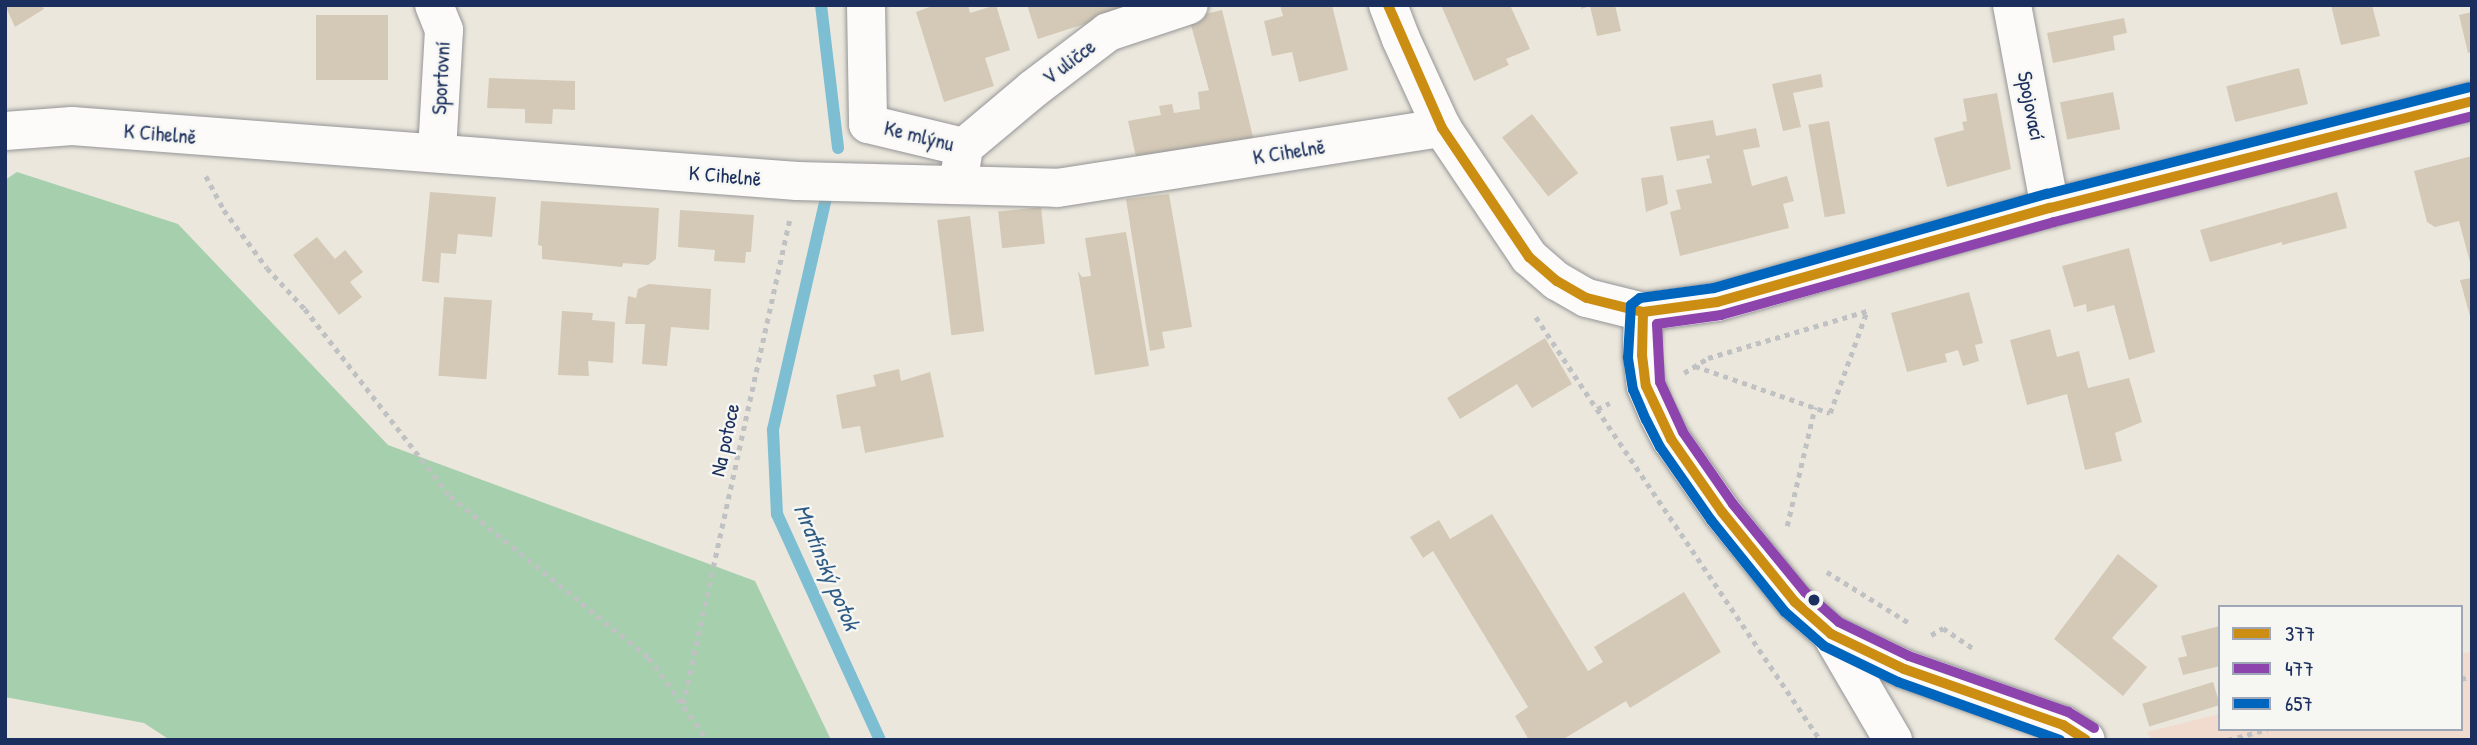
<!DOCTYPE html>
<html>
<head>
<meta charset="utf-8">
<style>
  body { margin:0 }
  #map { position:relative; width:2477px; height:745px; overflow:hidden; background:#ebe7dc; font-family:"Patrick Hand",sans-serif }
  div>[style] { position:absolute }
  [style*='--x'] { left:calc(var(--x)*1px); top:calc(var(--y)*1px); width:calc(var(--w)*1px); rotate:calc(var(--a)*1deg) }
  .built>* { inset:0; background:#f1dbcf }
  .forest>* { inset:0; background:#a5cfad }
  .stream>* { height:12px; margin:-6px; padding:0 6px; transform-origin:6px; border-radius:6px; background:#7dbed2 }
  .building>* { inset:0; background:#d4c9b6; transform-origin:0 0 }
  .path>* { height:4.5px; margin-top:-2.25px; transform-origin:0; background:repeating-linear-gradient(90deg,#c0c1c3 0 5px,transparent 0 10px) }
  .roads { filter:drop-shadow(0 0 2px #949597) drop-shadow(0 0 2px #949597) }
  .minor>* { height:38px; margin:-19px; padding:0 19px; transform-origin:19px; border-radius:19px; background:#fcfbfa }
  .bus-1>* { height:10px; margin:-5px; padding:0 5px; transform-origin:5px; border-radius:5px; background:#cb8e13 }
  .bus-2>* { height:10px; margin:-5px; padding:0 5px; transform-origin:5px; border-radius:5px; background:#8e44ad }
  .bus-3>* { height:10px; margin:-5px; padding:0 5px; transform-origin:5px; border-radius:5px; background:#0065bd }
  .dots>* { width:19px; height:19px; translate:-50% -50%; box-sizing:border-box; border:4px solid #f6f6f2; border-radius:50% }
  span { translate:-50% -50%; white-space:nowrap; text-align:center; line-height:1.15; -webkit-text-stroke:5px #f6f6f2; paint-order:stroke }
  .street-label { font-size:21px; color:#1b2f5e }
  .water-label { font-size:23px; color:#2d5b85; font-style:italic }
  .frame { position:absolute; inset:0; border:7px solid #1b2f5e; pointer-events:none }
  .legend { position:absolute; left:2218px; top:605px; width:245px; height:126px; box-sizing:border-box; background:#f6f6f2; border:2px solid #9ea6b7; margin:0; padding:9px 12px; list-style:none; font-size:21px; color:#1b2f5e }
  .legend li { display:flex; align-items:center; gap:14px; height:35px }
  .legend b { width:35px; border:2px solid #9ea6b7 }
</style>
</head>
<body>
<div id="map">
  <div class="built">
    <i style="clip-path:polygon(2472px 651px,2472px 740px,2152px 740px,2147px 732px,2220px 714px,2220px 729px,2461px 729px,2461px 654px)"></i>
  </div>
  <div class="forest">
    <i style="clip-path:polygon(17px 172px,178px 224px,388px 445px,755px 581px,831px 740px,170px 740px,144px 723px,5px 697px,5px 180px)"></i>
  </div>
  <div class="stream">
    <i style="--x:821;--y:5;--w:144;--a:83.2"></i>
    <i style="--x:826;--y:198;--w:238;--a:102.9"></i>
    <i style="--x:773;--y:430;--w:84;--a:87.3"></i>
    <i style="--x:777;--y:514;--w:248;--a:65.5"></i>
  </div>
  <div class="building">
    <i style="clip-path:polygon(5px 5px,42px 5px,44px 9px,15px 27px)"></i>
    <i style="clip-path:polygon(935px 5px,968px 5px,970px 13px,996px 5px,1010px 50px,985px 58px,994px 86px,944px 102px,916px 12px)"></i>
    <i style="clip-path:polygon(1027px 5px,1126px 5px,1128px 10px,1038px 39px)"></i>
    <i style="clip-path:polygon(1280px 5px,1332px 5px,1348px 70px,1299px 82px,1292px 52px,1272px 56px,1264px 21px,1283px 16px)"></i>
    <i style="clip-path:polygon(1441px 5px,1510px 5px,1530px 49px,1506px 59px,1509px 65px,1474px 81px)"></i>
    <i style="clip-path:polygon(1581px 5px,1615px 5px,1621px 31px,1597px 36px,1590px 6px,1581px 9px)"></i>
    <i style="clip-path:polygon(2331px 5px,2372px 5px,2380px 36px,2341px 45px)"></i>
    <i style="clip-path:polygon(1222px 10px,1254px 141px,1137px 161px,1128px 121px,1161px 115px,1159px 106px,1172px 104px,1174px 113px,1200px 109px,1198px 92px,1209px 90px,1189px 18px)"></i>
    <i style="clip-path:polygon(2472px 12px,2472px 52px,2468px 53px,2459px 15px)"></i>
    <i style="left:316px;top:15px;width:72px;height:65px"></i>
    <i style="clip-path:polygon(2124px 18px,2127px 33px,2113px 36px,2115px 50px,2053px 63px,2047px 33px)"></i>
    <i style="left:2299px;top:68px;width:37px;height:75px;rotate:76deg"></i>
    <i style="clip-path:polygon(1821px 74px,1823px 87px,1793px 93px,1801px 127px,1783px 131px,1772px 84px)"></i>
    <i style="clip-path:polygon(489px 78px,575px 81px,575px 110px,553px 109px,552px 124px,525px 123px,525px 109px,487px 108px)"></i>
    <i style="left:2113px;top:92px;width:38px;height:54px;rotate:79deg"></i>
    <i style="clip-path:polygon(1997px 93px,2011px 169px,1947px 187px,1934px 138px,1964px 130px,1962px 122px,1967px 121px,1963px 99px)"></i>
    <i style="left:1532px;top:114px;width:75px;height:38px;rotate:52deg"></i>
    <i style="clip-path:polygon(1713px 120px,1716px 136px,1756px 128px,1760px 147px,1743px 150px,1752px 186px,1787px 176px,1794px 201px,1783px 204px,1789px 228px,1680px 256px,1670px 212px,1681px 209px,1676px 190px,1712px 183px,1706px 159px,1710px 158px,1709px 155px,1677px 161px,1670px 127px)"></i>
    <i style="left:1829px;top:121px;width:94px;height:21px;rotate:80deg"></i>
    <i style="clip-path:polygon(2472px 156px,2472px 266px,2471px 266px,2459px 221px,2435px 227px,2427px 222px,2414px 171px)"></i>
    <i style="clip-path:polygon(1663px 175px,1668px 204px,1646px 212px,1641px 178px)"></i>
    <i style="clip-path:polygon(430px 192px,496px 197px,492px 237px,458px 234px,456px 254px,441px 253px,439px 283px,422px 281px)"></i>
    <i style="clip-path:polygon(2337px 192px,2347px 228px,2282px 245px,2282px 242px,2210px 262px,2200px 230px)"></i>
    <i style="clip-path:polygon(1169px 194px,1192px 327px,1162px 332px,1165px 348px,1150px 351px,1126px 199px)"></i>
    <i style="clip-path:polygon(541px 201px,659px 208px,656px 259px,648px 265px,623px 263px,622px 267px,542px 259px,542px 246px,538px 245px)"></i>
    <i style="left:1041px;top:207px;width:37px;height:43px;rotate:84deg"></i>
    <i style="clip-path:polygon(680px 210px,754px 215px,751px 252px,746px 252px,745px 263px,714px 261px,715px 250px,678px 247px)"></i>
    <i style="left:970px;top:216px;width:116px;height:33px;rotate:83deg"></i>
    <i style="clip-path:polygon(1126px 232px,1149px 366px,1095px 375px,1078px 271px,1082px 277px,1091px 276px,1085px 238px)"></i>
    <i style="clip-path:polygon(317px 237px,335px 259px,345px 250px,363px 272px,350px 282px,362px 297px,339px 315px,293px 255px)"></i>
    <i style="clip-path:polygon(2129px 248px,2155px 352px,2129px 360px,2114px 305px,2087px 312px,2086px 304px,2074px 307px,2062px 266px)"></i>
    <i style="clip-path:polygon(2472px 278px,2472px 320px,2471px 320px,2460px 280px)"></i>
    <i style="clip-path:polygon(649px 284px,711px 289px,709px 330px,671px 327px,667px 366px,642px 364px,645px 324px,625px 324px,628px 296px,636px 298px,638px 289px)"></i>
    <i style="clip-path:polygon(1969px 292px,1983px 343px,1975px 345px,1979px 361px,1963px 366px,1958px 350px,1945px 354px,1947px 362px,1907px 372px,1891px 313px)"></i>
    <i style="left:444px;top:297px;width:48px;height:79px;rotate:4deg"></i>
    <i style="clip-path:polygon(562px 311px,593px 313px,592px 320px,615px 322px,613px 363px,588px 361px,589px 376px,558px 375px)"></i>
    <i style="clip-path:polygon(2050px 329px,2057px 357px,2079px 351px,2088px 388px,2129px 378px,2142px 422px,2115px 433px,2122px 461px,2085px 470px,2067px 394px,2027px 405px,2010px 340px)"></i>
    <i style="clip-path:polygon(1545px 338px,1572px 384px,1532px 408px,1517px 384px,1460px 419px,1447px 398px)"></i>
    <i style="clip-path:polygon(899px 369px,901px 381px,930px 372px,944px 437px,865px 453px,860px 426px,842px 429px,836px 395px,876px 386px,873px 375px)"></i>
    <i style="clip-path:polygon(1492px 514px,1588px 671px,1603px 662px,1594px 647px,1684px 592px,1721px 652px,1630px 708px,1626px 701px,1562px 740px,1529px 740px,1515px 716px,1528px 707px,1433px 551px,1423px 558px,1410px 537px,1439px 520px,1450px 539px)"></i>
    <i style="clip-path:polygon(2118px 554px,2158px 586px,2112px 638px,2147px 667px,2123px 696px,2054px 639px)"></i>
    <i style="clip-path:polygon(2220px 626px,2220px 666px,2183px 675px,2178px 658px,2187px 656px,2181px 636px)"></i>
    <i style="left:2213px;top:682px;width:24px;height:74px;rotate:73deg"></i>
  </div>
  <div class="path">
    <i style="--x:206;--y:176;--w:38;--a:62"></i>
    <i style="--x:224;--y:210;--w:72;--a:53.4"></i>
    <i style="--x:267;--y:268;--w:56;--a:47.2"></i>
    <i style="--x:305;--y:309;--w:237;--a:52.2"></i>
    <i style="--x:450;--y:496;--w:257;--a:39.1"></i>
    <i style="--x:649;--y:658;--w:101;--a:54.3"></i>
    <i style="--x:1536;--y:317;--w:110;--a:56.5"></i>
    <i style="--x:1597;--y:409;--w:14;--a:-25"></i>
    <i style="--x:1695;--y:366;--w:143;--a:19.2"></i>
    <i style="--x:1830;--y:413;--w:109;--a:-70.1"></i>
    <i style="--x:1684;--y:373;--w:28;--a:-32"></i>
    <i style="--x:1708;--y:358;--w:166;--a:-16.5"></i>
    <i style="--x:1597;--y:409;--w:399;--a:56"></i>
    <i style="--x:1787;--y:526;--w:122;--a:-76.8"></i>
    <i style="--x:1827;--y:572;--w:99;--a:31.8"></i>
    <i style="--x:1931;--y:635;--w:14;--a:-30"></i>
    <i style="--x:1943;--y:628;--w:36;--a:34"></i>
    <i style="--x:2461;--y:679;--w:11;--a:-15"></i>
    <i style="--x:683;--y:704;--w:495;--a:-77.6"></i>
    <i style="--x:2228;--y:740;--w:41;--a:-15.4"></i>
  </div>
  <div class="roads">
    <div class="minor">
      <i style="--x:434;--y:5;--w:27;--a:68"></i>
      <i style="--x:444;--y:30;--w:123;--a:93.3"></i>
      <i style="--x:866;--y:5;--w:119;--a:89"></i>
      <i style="--x:868;--y:124;--w:99;--a:13.5"></i>
      <i style="--x:964;--y:147;--w:26;--a:99"></i>
      <i style="--x:1388;--y:5;--w:36;--a:69"></i>
      <i style="--x:1401;--y:39;--w:98;--a:65.3"></i>
      <i style="--x:1442;--y:128;--w:156;--a:56"></i>
      <i style="--x:1529;--y:257;--w:37;--a:41"></i>
      <i style="--x:1557;--y:281;--w:34;--a:30"></i>
      <i style="--x:1587;--y:298;--w:58;--a:14"></i>
      <i style="--x:1643;--y:312;--w:75;--a:-7.7"></i>
      <i style="--x:1717;--y:302;--w:346;--a:-15.8"></i>
      <i style="--x:2050;--y:208;--w:435;--a:-14.2"></i>
      <i style="--x:2012;--y:5;--w:207;--a:79.4"></i>
      <i style="--x:5;--y:131;--w:67;--a:-4.3"></i>
      <i style="--x:72;--y:126;--w:727;--a:4.34"></i>
      <i style="--x:797;--y:181;--w:260;--a:1.5"></i>
      <i style="--x:1057;--y:188;--w:390;--a:-8.9"></i>
      <i style="--x:964;--y:147;--w:90;--a:-40"></i>
      <i style="--x:1033;--y:89;--w:94;--a:-37.2"></i>
      <i style="--x:1108;--y:32;--w:85;--a:-18.4"></i>
      <i style="--x:1643;--y:312;--w:43;--a:91.3"></i>
      <i style="--x:1642;--y:355;--w:31;--a:83"></i>
      <i style="--x:1646;--y:386;--w:30;--a:67"></i>
      <i style="--x:1658;--y:414;--w:28;--a:63"></i>
      <i style="--x:1671;--y:439;--w:89;--a:55.1"></i>
      <i style="--x:1722;--y:512;--w:116;--a:51"></i>
      <i style="--x:1795;--y:602;--w:48;--a:41.6"></i>
      <i style="--x:1831;--y:634;--w:81;--a:25.6"></i>
      <i style="--x:1904;--y:669;--w:169;--a:19.4"></i>
      <i style="--x:2063;--y:725;--w:27;--a:33"></i>
      <i style="--x:1831;--y:634;--w:123;--a:59.7"></i>
    </div>
  </div>
  <div class="bus-1">
    <i style="--x:1388;--y:5;--w:134;--a:66.3"></i>
    <i style="--x:1442;--y:128;--w:156;--a:56"></i>
    <i style="--x:1529;--y:257;--w:37;--a:41"></i>
    <i style="--x:1557;--y:281;--w:34;--a:30"></i>
    <i style="--x:1587;--y:298;--w:58;--a:14"></i>
    <i style="--x:1643;--y:312;--w:75;--a:-7.7"></i>
    <i style="--x:1717;--y:302;--w:346;--a:-15.8"></i>
    <i style="--x:2050;--y:208;--w:435;--a:-14.2"></i>
    <i style="--x:1643;--y:312;--w:43;--a:91.3"></i>
    <i style="--x:1642;--y:355;--w:31;--a:83"></i>
    <i style="--x:1646;--y:386;--w:59;--a:64.7"></i>
    <i style="--x:1671;--y:439;--w:89;--a:55.1"></i>
    <i style="--x:1722;--y:512;--w:116;--a:51"></i>
    <i style="--x:1795;--y:602;--w:48;--a:41.6"></i>
    <i style="--x:1831;--y:634;--w:81;--a:25.6"></i>
    <i style="--x:1904;--y:669;--w:169;--a:19.4"></i>
    <i style="--x:2063;--y:725;--w:27;--a:33"></i>
  </div>
  <div class="bus-2">
    <i style="--x:2094;--y:728;--w:31;--a:-148"></i>
    <i style="--x:2068;--y:712;--w:169;--a:-160.6"></i>
    <i style="--x:1909;--y:656;--w:78;--a:-154.1"></i>
    <i style="--x:1839;--y:622;--w:45;--a:-138.6"></i>
    <i style="--x:1805;--y:592;--w:114;--a:-129.3"></i>
    <i style="--x:1733;--y:504;--w:88;--a:-124.8"></i>
    <i style="--x:1683;--y:432;--w:55;--a:-114.7"></i>
    <i style="--x:1660;--y:382;--w:58;--a:-93"></i>
    <i style="--x:1657;--y:324;--w:65;--a:-8"></i>
    <i style="--x:1721;--y:315;--w:346;--a:-15.6"></i>
    <i style="--x:2054;--y:222;--w:431;--a:-14.2"></i>
  </div>
  <div class="bus-3">
    <i style="--x:2060;--y:740;--w:172;--a:-160.3"></i>
    <i style="--x:1898;--y:682;--w:82;--a:-154.1"></i>
    <i style="--x:1824;--y:646;--w:52;--a:-138.9"></i>
    <i style="--x:1785;--y:612;--w:118;--a:-128.8"></i>
    <i style="--x:1711;--y:520;--w:89;--a:-124.9"></i>
    <i style="--x:1660;--y:447;--w:30;--a:-117"></i>
    <i style="--x:1646;--y:420;--w:33;--a:-113"></i>
    <i style="--x:1633;--y:390;--w:33;--a:-99"></i>
    <i style="--x:1628;--y:357;--w:52;--a:-86.7"></i>
    <i style="--x:1631;--y:305;--w:11;--a:-38"></i>
    <i style="--x:1640;--y:298;--w:75;--a:-7.7"></i>
    <i style="--x:1714;--y:288;--w:346;--a:-15.8"></i>
    <i style="--x:2047;--y:194;--w:435;--a:-14.2"></i>
  </div>
  <div class="dots">
    <i style="left:1814px;top:600px;background:#1b2f5e"></i>
  </div>
  <div class="street-label">
    <span style="left:1069px;top:62px;rotate:-37deg">V uličce</span>
    <span style="left:441px;top:78px;rotate:-87deg">Sportovní</span>
    <span style="left:2031px;top:106px;rotate:79deg">Spojovací</span>
    <span style="left:160px;top:134px;rotate:5deg">K Cihelně</span>
    <span style="left:919px;top:136px;rotate:14deg">Ke mlýnu</span>
    <span style="left:1289px;top:152px;rotate:-9deg">K Cihelně</span>
    <span style="left:725px;top:176px;rotate:5deg">K Cihelně</span>
    <span style="left:725px;top:440px;rotate:-78deg">Na potoce</span>
  </div>
  <div class="water-label">
    <span style="left:827px;top:567px;rotate:67deg">Mratínský potok</span>
  </div>
  <div class="frame"></div>
  <ul class="legend">
  <li><b style="height:9px;background:#cb8e13"></b>377</li>
  <li><b style="height:9px;background:#8e44ad"></b>477</li>
  <li><b style="height:9px;background:#0065bd"></b>657</li>
  </ul>
</div>
</body>
</html>
